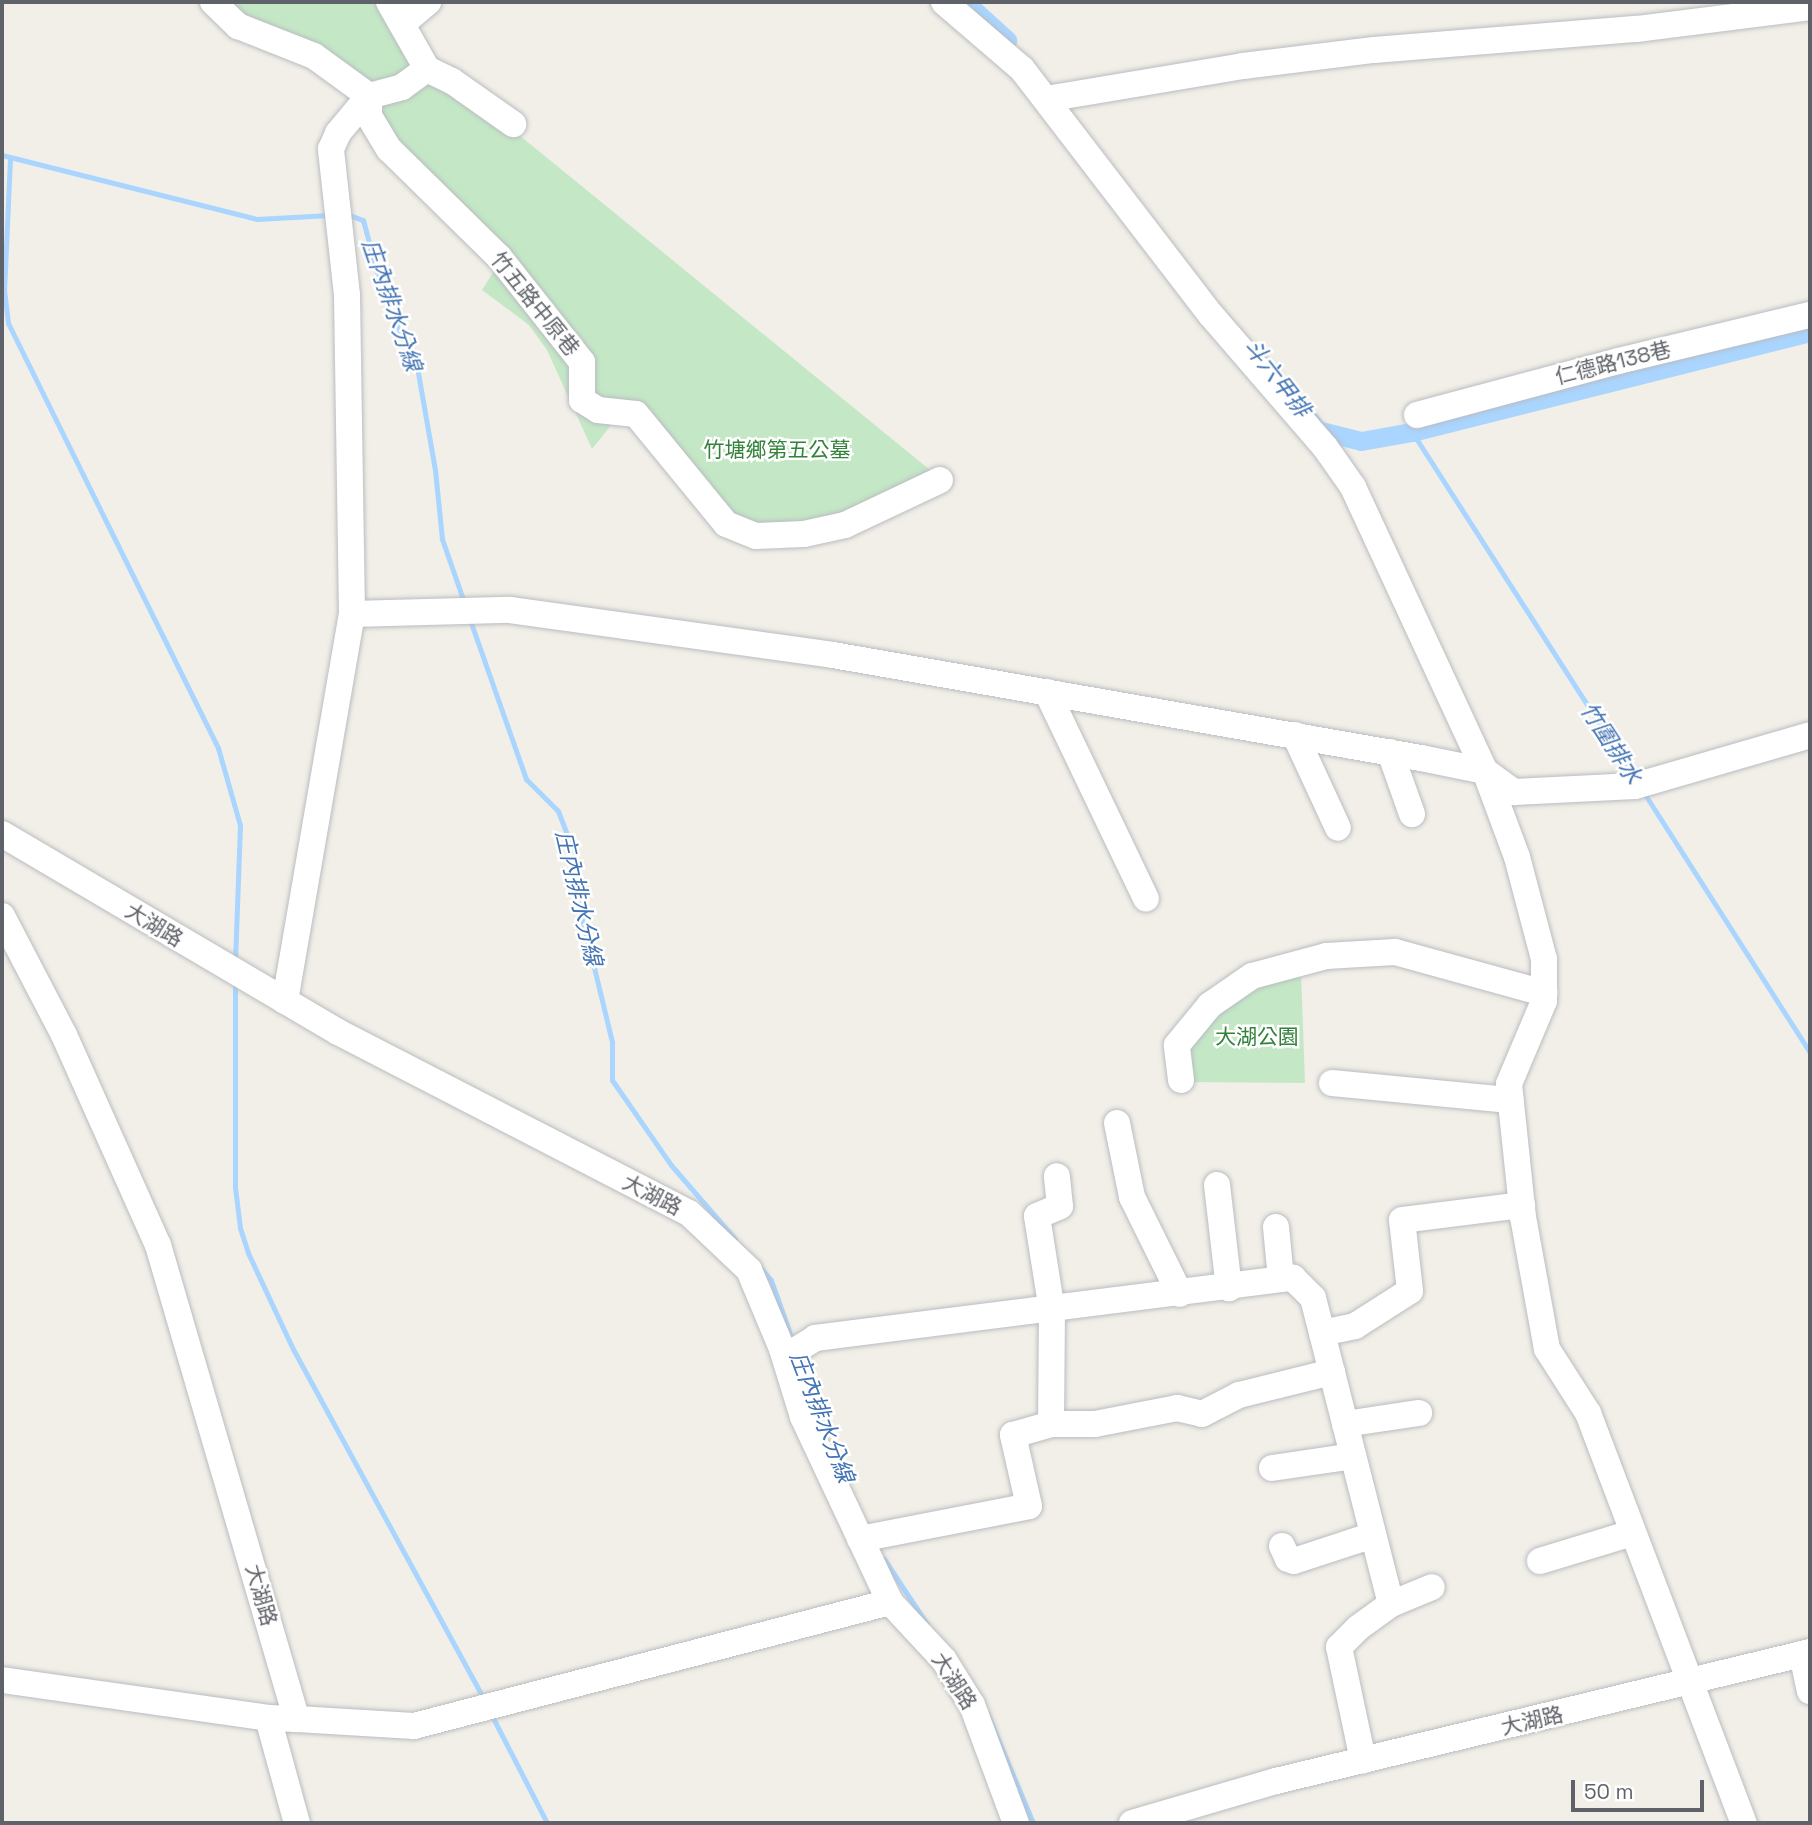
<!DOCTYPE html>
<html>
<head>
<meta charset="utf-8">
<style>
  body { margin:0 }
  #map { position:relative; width:1812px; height:1825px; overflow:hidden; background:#f1efe7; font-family:"Space Grotesk","Noto Sans TC",sans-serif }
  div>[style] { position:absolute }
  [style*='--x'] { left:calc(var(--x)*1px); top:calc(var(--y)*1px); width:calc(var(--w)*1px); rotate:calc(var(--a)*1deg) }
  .green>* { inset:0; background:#c4e8c6 }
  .stream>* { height:5px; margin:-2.5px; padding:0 2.5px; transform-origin:2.5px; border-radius:2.5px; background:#a9d5ff }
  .canal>* { height:19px; margin:-9.5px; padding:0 9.5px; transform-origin:9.5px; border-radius:9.5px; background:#a9d5ff }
  .roads { filter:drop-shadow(0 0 2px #babcc1) drop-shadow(0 0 2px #babcc1) }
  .minor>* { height:26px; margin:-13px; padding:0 13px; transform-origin:13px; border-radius:13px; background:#fff }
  span { translate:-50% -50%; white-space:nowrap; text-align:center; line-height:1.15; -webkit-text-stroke:5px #fff; paint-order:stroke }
  .street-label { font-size:21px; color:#5f6268 }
  .park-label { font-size:21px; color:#33823b }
  .water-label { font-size:23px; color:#4374b3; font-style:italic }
  .frame { position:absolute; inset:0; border:4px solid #5f6268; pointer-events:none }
  .scale { position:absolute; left:1571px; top:1780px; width:133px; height:32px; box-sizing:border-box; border:4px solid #5f6268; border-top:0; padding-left:9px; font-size:21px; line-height:24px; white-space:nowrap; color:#5f6268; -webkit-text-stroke:5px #fff; paint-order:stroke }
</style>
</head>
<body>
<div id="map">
  <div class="green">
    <i style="clip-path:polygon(221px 2px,383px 2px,414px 62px,508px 126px,935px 474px,855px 515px,772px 533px,728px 518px,627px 405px,592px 449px,547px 350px,529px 325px,482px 290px,504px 255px,383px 133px,373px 104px,241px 24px)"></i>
    <i style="clip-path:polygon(1301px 971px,1305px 1083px,1187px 1082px,1184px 1046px,1220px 1007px,1261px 982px)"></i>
  </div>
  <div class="stream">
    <i style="--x:2;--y:155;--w:263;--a:14.1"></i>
    <i style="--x:257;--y:219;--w:73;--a:-3.1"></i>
    <i style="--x:10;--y:159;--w:131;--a:92.6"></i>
    <i style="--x:4;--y:290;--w:33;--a:83"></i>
    <i style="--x:8;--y:323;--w:474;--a:63.7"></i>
    <i style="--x:218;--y:748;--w:80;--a:74.1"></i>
    <i style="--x:240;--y:825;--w:136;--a:92.1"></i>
    <i style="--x:347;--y:214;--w:17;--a:21"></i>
    <i style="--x:363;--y:220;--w:82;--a:75.1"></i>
    <i style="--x:384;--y:299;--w:76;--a:64.1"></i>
    <i style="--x:417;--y:367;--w:105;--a:80.1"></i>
    <i style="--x:435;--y:470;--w:69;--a:84.2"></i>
    <i style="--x:442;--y:539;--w:70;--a:70.8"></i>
    <i style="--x:1412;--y:432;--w:412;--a:57.3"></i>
    <i style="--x:470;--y:620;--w:169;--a:70.6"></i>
    <i style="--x:526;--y:779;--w:45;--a:45"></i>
    <i style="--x:558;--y:811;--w:39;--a:69"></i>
    <i style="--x:572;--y:847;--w:42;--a:85.9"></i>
    <i style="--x:575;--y:889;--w:157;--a:76.4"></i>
    <i style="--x:612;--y:1042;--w:38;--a:90"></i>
    <i style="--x:612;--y:1080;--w:103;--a:55.2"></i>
    <i style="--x:671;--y:1165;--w:98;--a:49.1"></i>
    <i style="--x:1644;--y:793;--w:308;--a:57.4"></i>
    <i style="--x:235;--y:981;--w:206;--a:90"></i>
    <i style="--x:235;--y:1187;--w:41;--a:83"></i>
    <i style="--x:240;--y:1228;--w:26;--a:72"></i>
    <i style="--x:248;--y:1253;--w:106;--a:64.9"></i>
    <i style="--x:293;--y:1349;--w:399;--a:61.4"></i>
    <i style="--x:760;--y:1267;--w:17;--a:50"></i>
    <i style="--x:771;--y:1280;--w:57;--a:70.6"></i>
    <i style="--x:804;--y:1377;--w:56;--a:70.3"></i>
    <i style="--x:884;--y:1559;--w:78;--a:56.5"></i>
    <i style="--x:987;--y:1713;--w:119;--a:67.3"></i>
    <i style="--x:491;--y:1714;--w:123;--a:62.8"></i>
  </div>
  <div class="canal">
    <i style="--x:965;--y:2;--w:57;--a:42.1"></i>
    <i style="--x:1309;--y:419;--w:14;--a:54"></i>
    <i style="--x:1317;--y:430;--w:45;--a:14"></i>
    <i style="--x:1361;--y:441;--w:52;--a:-10"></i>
    <i style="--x:1412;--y:432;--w:410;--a:-14.1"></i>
  </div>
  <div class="roads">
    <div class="minor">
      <i style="--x:213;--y:2;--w:35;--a:44"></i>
      <i style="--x:238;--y:26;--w:82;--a:21.5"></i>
      <i style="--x:314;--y:56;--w:68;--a:36"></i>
      <i style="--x:369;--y:96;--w:20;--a:90"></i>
      <i style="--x:369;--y:116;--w:39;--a:59"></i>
      <i style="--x:389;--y:149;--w:154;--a:44.5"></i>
      <i style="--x:499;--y:257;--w:134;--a:51.7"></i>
      <i style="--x:582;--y:362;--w:38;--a:90"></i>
      <i style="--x:582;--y:400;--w:19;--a:32"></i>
      <i style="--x:598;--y:410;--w:38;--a:6"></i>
      <i style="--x:636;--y:414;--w:142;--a:50.7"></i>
      <i style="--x:726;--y:524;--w:32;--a:22"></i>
      <i style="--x:756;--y:536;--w:48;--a:-2.4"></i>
      <i style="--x:804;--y:534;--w:42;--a:-12.4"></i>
      <i style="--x:845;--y:525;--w:105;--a:-25.3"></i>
      <i style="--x:389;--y:2;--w:77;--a:60.4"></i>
      <i style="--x:427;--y:69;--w:28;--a:26"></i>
      <i style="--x:452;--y:81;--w:75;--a:35.2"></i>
      <i style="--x:944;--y:2;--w:103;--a:40.7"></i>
      <i style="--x:1022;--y:69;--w:310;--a:52.5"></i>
      <i style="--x:1211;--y:315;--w:174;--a:49.2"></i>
      <i style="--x:1325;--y:447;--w:49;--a:55"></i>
      <i style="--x:1353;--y:487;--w:313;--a:65.1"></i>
      <i style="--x:1485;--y:771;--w:92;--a:69.6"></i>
      <i style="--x:1517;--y:857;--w:106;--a:75.2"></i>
      <i style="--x:1544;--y:959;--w:42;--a:90"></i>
      <i style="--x:1544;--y:1001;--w:90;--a:112.9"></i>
      <i style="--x:1509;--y:1084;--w:134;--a:84"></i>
      <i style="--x:1523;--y:1217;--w:134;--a:79.7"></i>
      <i style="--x:1547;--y:1349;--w:76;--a:57.4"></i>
      <i style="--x:1588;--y:1413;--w:439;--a:69.2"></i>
      <i style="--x:403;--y:23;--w:33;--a:-40"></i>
      <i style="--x:1046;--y:99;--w:200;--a:-9.5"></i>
      <i style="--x:1243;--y:66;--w:132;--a:-7"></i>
      <i style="--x:1374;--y:50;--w:264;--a:-4.6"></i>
      <i style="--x:1637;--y:29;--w:174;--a:-7.2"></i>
      <i style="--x:1417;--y:415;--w:208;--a:-15"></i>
      <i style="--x:1618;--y:361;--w:197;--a:-13.5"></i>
      <i style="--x:352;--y:614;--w:158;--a:-1.5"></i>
      <i style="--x:510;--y:610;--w:326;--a:7.9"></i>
      <i style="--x:833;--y:655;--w:597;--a:9.94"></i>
      <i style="--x:1421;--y:758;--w:65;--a:11.5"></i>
      <i style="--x:1485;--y:771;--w:36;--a:36"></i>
      <i style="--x:1514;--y:792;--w:121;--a:-2.8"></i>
      <i style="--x:1635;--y:786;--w:182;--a:-16.2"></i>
      <i style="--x:1047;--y:692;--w:229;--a:64.4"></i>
      <i style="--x:1295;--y:735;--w:102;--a:65.2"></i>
      <i style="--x:1390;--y:752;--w:66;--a:70.5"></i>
      <i style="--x:2;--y:834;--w:390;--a:30.5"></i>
      <i style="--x:338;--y:1032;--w:395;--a:27.3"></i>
      <i style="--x:689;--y:1213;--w:83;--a:43.5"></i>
      <i style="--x:749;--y:1270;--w:86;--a:67.3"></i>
      <i style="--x:782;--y:1349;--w:71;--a:72.8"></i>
      <i style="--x:803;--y:1417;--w:204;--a:64.8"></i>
      <i style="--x:890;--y:1602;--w:79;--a:47"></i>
      <i style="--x:944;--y:1660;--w:53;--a:58.1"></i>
      <i style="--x:972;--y:1705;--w:126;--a:69.6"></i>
      <i style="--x:2;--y:916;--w:134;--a:62.5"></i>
      <i style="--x:64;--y:1035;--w:230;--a:65.9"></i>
      <i style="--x:158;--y:1245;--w:494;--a:73.7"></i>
      <i style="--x:297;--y:1719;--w:29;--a:-178"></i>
      <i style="--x:268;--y:1718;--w:109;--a:74.6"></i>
      <i style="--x:285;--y:1001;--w:393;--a:-80.2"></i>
      <i style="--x:352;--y:614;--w:319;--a:-90.9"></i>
      <i style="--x:347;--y:295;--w:147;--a:-96.3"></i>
      <i style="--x:331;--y:149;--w:17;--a:-66"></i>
      <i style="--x:338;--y:133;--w:48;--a:-50"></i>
      <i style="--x:369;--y:96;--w:34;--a:-15"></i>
      <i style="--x:402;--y:87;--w:31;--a:-36"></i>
      <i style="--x:1181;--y:1080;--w:35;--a:-97"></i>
      <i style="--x:1177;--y:1045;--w:52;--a:-50.5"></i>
      <i style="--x:1210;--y:1005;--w:51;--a:-34.6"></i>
      <i style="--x:1252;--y:976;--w:77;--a:-15.1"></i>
      <i style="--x:1326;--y:956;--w:69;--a:-3.3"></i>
      <i style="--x:1395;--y:952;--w:155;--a:15.4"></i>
      <i style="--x:1332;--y:1083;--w:179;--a:5.5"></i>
      <i style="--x:1117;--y:1123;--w:76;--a:78.5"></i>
      <i style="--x:1132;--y:1197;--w:108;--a:63.7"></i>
      <i style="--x:1217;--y:1185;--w:104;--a:83.4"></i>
      <i style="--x:1276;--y:1227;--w:52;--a:84.5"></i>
      <i style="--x:1322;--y:1333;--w:34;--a:-12"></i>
      <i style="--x:1355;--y:1326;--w:65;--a:-32.5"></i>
      <i style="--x:1410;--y:1291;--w:71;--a:-96.4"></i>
      <i style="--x:1402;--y:1220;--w:121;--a:-7.1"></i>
      <i style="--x:785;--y:1357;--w:36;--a:-32"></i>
      <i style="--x:815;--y:1338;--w:482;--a:-7.2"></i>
      <i style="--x:1293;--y:1278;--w:28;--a:45"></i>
      <i style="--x:1313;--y:1298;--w:316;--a:75.7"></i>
      <i style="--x:1391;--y:1604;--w:41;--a:144"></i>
      <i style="--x:1358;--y:1628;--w:27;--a:135"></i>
      <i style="--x:1339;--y:1647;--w:116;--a:78"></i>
      <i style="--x:1051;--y:1424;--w:113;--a:-89.5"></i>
      <i style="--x:1052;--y:1311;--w:96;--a:-99"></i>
      <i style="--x:1037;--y:1216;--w:25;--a:-23"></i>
      <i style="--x:1060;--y:1206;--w:30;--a:-96"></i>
      <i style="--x:1345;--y:1424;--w:75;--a:-8.5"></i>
      <i style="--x:1272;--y:1468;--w:82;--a:-8.4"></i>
      <i style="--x:860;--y:1539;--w:172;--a:-11"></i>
      <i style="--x:1029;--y:1506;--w:73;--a:-102.7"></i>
      <i style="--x:1013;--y:1435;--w:40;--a:-16"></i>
      <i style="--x:1051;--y:1424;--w:44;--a:0"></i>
      <i style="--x:1095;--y:1424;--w:84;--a:-11"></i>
      <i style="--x:1177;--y:1408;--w:26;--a:13"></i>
      <i style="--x:1202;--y:1414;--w:42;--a:-27.2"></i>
      <i style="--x:1239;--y:1395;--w:96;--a:-13.9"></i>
      <i style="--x:1282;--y:1546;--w:14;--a:65"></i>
      <i style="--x:1288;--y:1559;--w:6;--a:18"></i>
      <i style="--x:1294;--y:1561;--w:83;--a:-18.2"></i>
      <i style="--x:1540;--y:1561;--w:96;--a:-16.9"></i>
      <i style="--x:1391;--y:1604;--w:44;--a:-22.5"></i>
      <i style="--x:1802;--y:1654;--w:38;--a:78"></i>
      <i style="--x:2;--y:1680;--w:269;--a:8.1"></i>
      <i style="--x:297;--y:1719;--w:117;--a:3.4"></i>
      <i style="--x:414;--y:1726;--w:492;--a:-14.6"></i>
      <i style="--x:1132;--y:1823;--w:150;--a:-16.3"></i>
      <i style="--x:1276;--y:1781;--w:549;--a:-13.58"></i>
    </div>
  </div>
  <div class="street-label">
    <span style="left:535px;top:304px;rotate:51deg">竹五路中原巷</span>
    <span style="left:1613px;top:363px;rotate:-14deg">仁德路138巷</span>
    <span style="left:154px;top:925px;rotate:31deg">大湖路</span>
    <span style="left:652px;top:1195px;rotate:27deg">大湖路</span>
    <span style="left:261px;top:1595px;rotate:74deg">大湖路</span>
    <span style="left:954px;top:1681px;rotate:57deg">大湖路</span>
    <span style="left:1532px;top:1721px;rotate:-13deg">大湖路</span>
  </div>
  <div class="park-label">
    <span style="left:777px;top:450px">竹塘鄉第五公墓</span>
    <span style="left:1257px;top:1037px">大湖公園</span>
  </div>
  <div class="water-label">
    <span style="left:392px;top:305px;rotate:71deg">庄內排水分線</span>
    <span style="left:1277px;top:378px;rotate:52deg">斗六甲排</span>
    <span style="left:1611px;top:743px;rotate:57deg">竹圍排水</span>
    <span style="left:579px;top:898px;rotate:77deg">庄內排水分線</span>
    <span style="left:822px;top:1417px;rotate:69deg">庄內排水分線</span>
  </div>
  <div class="frame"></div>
  <div class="scale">50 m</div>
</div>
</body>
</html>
